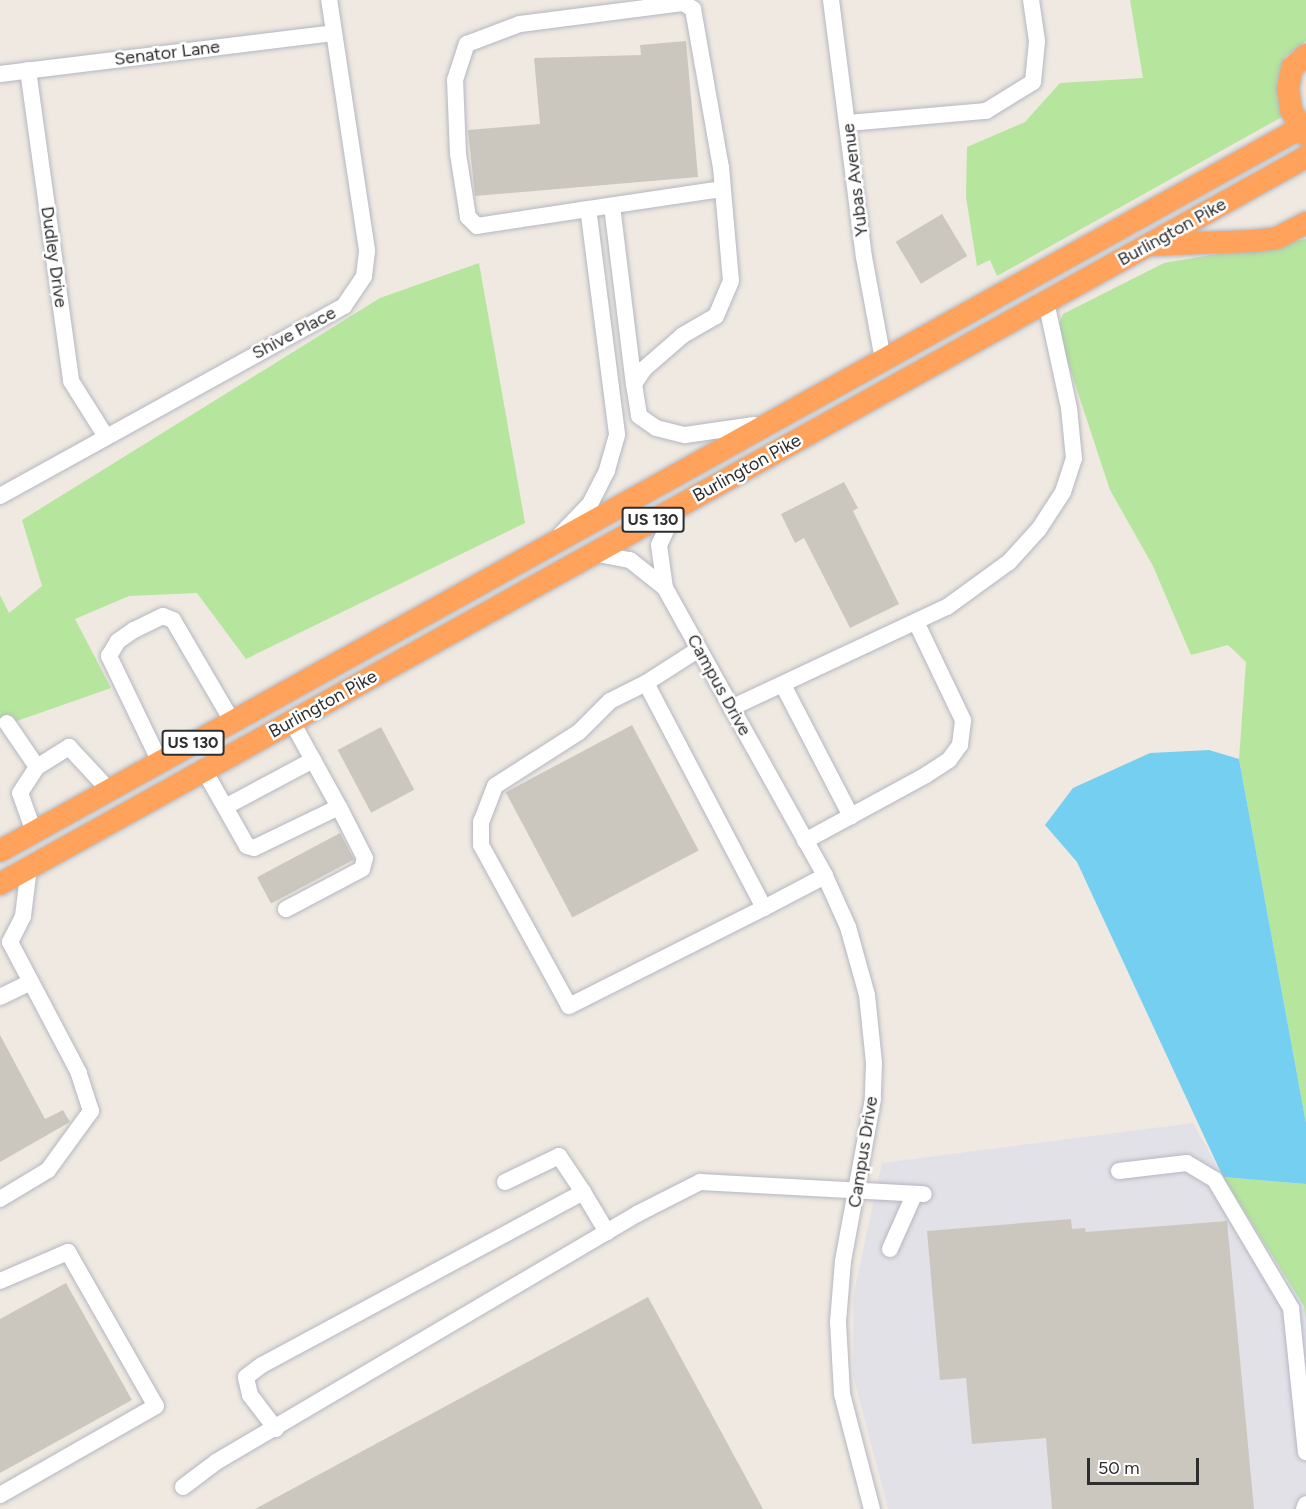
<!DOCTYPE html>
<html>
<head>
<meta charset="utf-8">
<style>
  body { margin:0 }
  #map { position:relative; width:1306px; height:1509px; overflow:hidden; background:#efe9e1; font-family:Figtree,sans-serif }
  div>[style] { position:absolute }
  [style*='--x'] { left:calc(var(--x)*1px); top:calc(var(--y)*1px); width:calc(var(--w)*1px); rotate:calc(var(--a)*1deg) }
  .industrial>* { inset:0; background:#e3e1e8 }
  .green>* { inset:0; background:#b6e59e }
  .water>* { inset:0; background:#75cff0 }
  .building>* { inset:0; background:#cbc7bf; transform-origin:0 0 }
  .roads { filter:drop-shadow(0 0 2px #b4b7c1) drop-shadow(0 0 2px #b4b7c1) }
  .minor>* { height:16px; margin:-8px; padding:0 8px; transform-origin:8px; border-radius:8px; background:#fff }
  .highway>* { height:22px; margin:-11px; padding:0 11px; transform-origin:11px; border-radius:11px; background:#ffa35c }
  span { translate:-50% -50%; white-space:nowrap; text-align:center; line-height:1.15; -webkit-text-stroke:5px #fff; paint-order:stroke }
  .shield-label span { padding:2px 4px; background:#fff; border:2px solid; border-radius:4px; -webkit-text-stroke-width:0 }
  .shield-label { font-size:16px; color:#2e2e2e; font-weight:700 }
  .street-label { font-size:18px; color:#2e2e2e }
  .scale { position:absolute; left:1087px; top:1458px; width:112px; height:27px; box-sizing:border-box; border:3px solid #2e2e2e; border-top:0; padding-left:8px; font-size:18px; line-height:21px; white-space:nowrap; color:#2e2e2e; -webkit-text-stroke:4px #fff; paint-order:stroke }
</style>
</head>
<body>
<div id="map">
  <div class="industrial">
    <i style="clip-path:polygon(1193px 1123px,1223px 1177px,1306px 1184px,1306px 1509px,888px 1509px,853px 1375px,853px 1297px,882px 1163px)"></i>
  </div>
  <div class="green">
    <i style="clip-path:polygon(1130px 0,1306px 0,1306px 41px,1285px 57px,1277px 84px,1282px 117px,997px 276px,990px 260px,977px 266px,966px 197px,967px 147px,1025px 122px,1060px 83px,1143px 78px)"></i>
    <i style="clip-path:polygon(1306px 239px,1306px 1123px,1239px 759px,1246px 662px,1228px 645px,1191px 655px,1153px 566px,1110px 490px,1057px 329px,1063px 314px,1164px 263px)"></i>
    <i style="clip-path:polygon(479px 263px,525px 523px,246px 659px,197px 593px,129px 596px,75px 619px,111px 688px,0 727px,0 595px,9px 613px,42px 586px,22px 520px,380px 298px)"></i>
    <i style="clip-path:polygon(1223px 1177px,1306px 1184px,1306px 1321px,1304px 1306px)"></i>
  </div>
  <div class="water">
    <i style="clip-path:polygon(1209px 750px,1239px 759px,1306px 1123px,1306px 1184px,1223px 1177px,1077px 862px,1045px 825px,1073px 788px,1150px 753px)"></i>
  </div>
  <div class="building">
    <i style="clip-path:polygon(686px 41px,698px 177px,475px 196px,468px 130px,540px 124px,534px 58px,641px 55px,640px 45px)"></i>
    <i style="left:942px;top:214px;width:49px;height:54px;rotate:59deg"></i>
    <i style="clip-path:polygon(844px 482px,858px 508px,853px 511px,899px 604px,850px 628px,804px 538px,795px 543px,781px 514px)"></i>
    <i style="left:632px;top:725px;width:142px;height:143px;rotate:62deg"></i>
    <i style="left:381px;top:727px;width:71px;height:49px;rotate:62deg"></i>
    <i style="left:340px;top:833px;width:30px;height:94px;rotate:62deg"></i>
    <i style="clip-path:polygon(0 1035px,45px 1119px,63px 1110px,70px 1122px,0 1162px)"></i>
    <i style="clip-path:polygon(1071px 1219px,1072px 1229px,1085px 1228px,1086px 1232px,1227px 1221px,1254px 1509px,1052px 1509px,1046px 1438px,972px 1444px,966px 1378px,940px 1380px,927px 1231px)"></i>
    <i style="clip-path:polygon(66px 1283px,132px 1400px,0 1473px,0 1319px)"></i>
    <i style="clip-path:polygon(648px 1297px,763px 1509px,255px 1509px)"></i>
  </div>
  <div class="roads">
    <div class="minor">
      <i style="--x:831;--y:0;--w:259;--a:82.7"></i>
      <i style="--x:864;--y:257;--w:105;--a:79.5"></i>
      <i style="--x:28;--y:70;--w:314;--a:82.1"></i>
      <i style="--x:71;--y:381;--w:64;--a:57.8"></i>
      <i style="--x:0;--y:74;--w:336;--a:-7"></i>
      <i style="--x:848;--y:123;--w:139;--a:-5"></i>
      <i style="--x:986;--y:111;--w:55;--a:-31.7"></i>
      <i style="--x:1033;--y:82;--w:41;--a:-84.4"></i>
      <i style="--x:1037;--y:41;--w:41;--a:-98.3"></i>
      <i style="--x:612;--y:206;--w:179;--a:83"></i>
      <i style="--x:588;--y:209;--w:135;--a:-8.5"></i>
      <i style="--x:0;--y:496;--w:393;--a:-28.9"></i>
      <i style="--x:344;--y:306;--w:36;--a:-56"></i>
      <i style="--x:364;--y:276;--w:26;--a:-83"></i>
      <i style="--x:367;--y:250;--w:253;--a:-98.6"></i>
      <i style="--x:677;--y:507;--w:42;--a:115.3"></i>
      <i style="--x:659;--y:545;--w:43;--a:82.1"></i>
      <i style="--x:665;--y:588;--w:329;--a:60.9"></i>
      <i style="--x:825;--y:876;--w:56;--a:65.7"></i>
      <i style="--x:848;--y:927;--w:71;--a:74.4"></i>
      <i style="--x:867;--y:995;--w:68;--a:84.1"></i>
      <i style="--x:874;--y:1063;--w:36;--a:92"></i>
      <i style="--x:873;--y:1099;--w:165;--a:100.5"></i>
      <i style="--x:843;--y:1261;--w:61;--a:94.7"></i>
      <i style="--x:838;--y:1322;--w:72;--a:86.8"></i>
      <i style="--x:842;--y:1394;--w:119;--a:75.4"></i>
      <i style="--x:561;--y:534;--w:42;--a:-46"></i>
      <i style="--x:590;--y:504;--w:38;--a:-63"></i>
      <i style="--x:607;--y:470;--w:37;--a:-74"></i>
      <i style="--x:617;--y:434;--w:227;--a:-97.3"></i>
      <i style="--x:588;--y:209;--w:112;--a:171.3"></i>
      <i style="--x:477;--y:226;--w:13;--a:-135"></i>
      <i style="--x:468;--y:217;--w:64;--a:-99"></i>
      <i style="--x:458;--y:154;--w:74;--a:-92.3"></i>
      <i style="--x:455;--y:80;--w:38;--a:-72"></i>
      <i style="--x:467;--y:44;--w:57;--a:-20.7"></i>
      <i style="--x:520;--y:24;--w:164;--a:-7.3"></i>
      <i style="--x:683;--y:3;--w:12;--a:31"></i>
      <i style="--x:693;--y:9;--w:160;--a:80"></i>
      <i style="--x:721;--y:167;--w:114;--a:85"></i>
      <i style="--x:731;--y:281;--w:38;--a:113"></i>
      <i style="--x:716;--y:316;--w:39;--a:150"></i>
      <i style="--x:682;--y:336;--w:50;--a:139"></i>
      <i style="--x:644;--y:369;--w:18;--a:124"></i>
      <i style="--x:634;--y:384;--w:32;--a:81"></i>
      <i style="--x:639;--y:416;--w:21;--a:35"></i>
      <i style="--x:656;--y:428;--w:30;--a:14"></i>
      <i style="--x:685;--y:435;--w:70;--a:-8.2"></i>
      <i style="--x:593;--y:553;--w:38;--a:11"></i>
      <i style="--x:630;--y:560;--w:43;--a:38.5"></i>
      <i style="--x:699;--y:649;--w:63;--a:147.3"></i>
      <i style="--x:646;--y:683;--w:254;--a:62.3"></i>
      <i style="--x:764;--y:908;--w:69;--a:-27.7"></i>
      <i style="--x:646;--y:683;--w:40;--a:153.4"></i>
      <i style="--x:610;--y:701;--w:44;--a:135"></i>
      <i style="--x:579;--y:732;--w:100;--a:147.3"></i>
      <i style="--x:495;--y:786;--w:39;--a:111"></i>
      <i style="--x:481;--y:822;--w:23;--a:90"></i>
      <i style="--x:481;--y:845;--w:183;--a:61.3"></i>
      <i style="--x:569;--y:1006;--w:218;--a:-26.7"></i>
      <i style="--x:783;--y:685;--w:148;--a:62.6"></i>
      <i style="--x:731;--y:708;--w:238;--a:-25.1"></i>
      <i style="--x:947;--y:607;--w:77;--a:-36"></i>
      <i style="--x:1009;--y:562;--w:45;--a:-47.7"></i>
      <i style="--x:1039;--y:529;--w:44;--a:-57"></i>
      <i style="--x:1063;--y:492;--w:35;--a:-72"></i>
      <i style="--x:1074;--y:459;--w:51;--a:-95.6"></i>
      <i style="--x:1069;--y:408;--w:108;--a:-102.2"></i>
      <i style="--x:292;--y:722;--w:97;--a:61.1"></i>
      <i style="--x:7;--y:723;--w:53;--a:55.7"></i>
      <i style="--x:37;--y:767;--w:38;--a:-32"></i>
      <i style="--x:69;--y:747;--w:59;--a:47.1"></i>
      <i style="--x:160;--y:762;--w:118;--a:-115.7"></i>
      <i style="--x:109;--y:656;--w:17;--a:-59"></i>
      <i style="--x:118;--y:641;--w:19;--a:-35"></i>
      <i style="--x:134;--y:630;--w:32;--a:-26"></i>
      <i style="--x:163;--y:616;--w:11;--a:22"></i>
      <i style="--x:173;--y:620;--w:117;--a:59.7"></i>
      <i style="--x:204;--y:770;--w:87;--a:60.5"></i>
      <i style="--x:247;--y:846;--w:7;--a:16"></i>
      <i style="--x:254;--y:848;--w:94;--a:-25.8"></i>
      <i style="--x:339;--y:807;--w:57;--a:63"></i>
      <i style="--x:365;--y:858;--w:11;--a:105"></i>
      <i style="--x:362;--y:869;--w:86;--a:152.2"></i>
      <i style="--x:225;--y:807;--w:100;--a:-28.1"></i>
      <i style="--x:34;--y:832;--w:41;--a:-109.7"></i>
      <i style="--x:20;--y:793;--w:31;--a:-57"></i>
      <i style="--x:805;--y:841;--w:138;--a:-28.6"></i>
      <i style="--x:926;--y:775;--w:27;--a:-33"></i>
      <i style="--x:949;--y:760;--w:19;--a:-54"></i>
      <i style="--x:960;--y:745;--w:25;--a:-83"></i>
      <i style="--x:963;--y:720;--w:109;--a:-115.6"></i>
      <i style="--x:0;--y:997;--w:32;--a:-26"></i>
      <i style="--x:1119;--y:1171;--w:68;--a:-6.7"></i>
      <i style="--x:1187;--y:1163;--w:33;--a:31"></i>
      <i style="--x:1215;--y:1180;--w:149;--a:59.3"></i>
      <i style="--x:1291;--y:1308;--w:145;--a:84.1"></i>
      <i style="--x:505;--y:1182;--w:60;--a:-25.7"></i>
      <i style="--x:559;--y:1156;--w:43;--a:56.3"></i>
      <i style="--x:0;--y:1199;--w:56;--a:-31.1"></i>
      <i style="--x:48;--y:1170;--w:73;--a:-53.9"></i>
      <i style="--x:91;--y:1111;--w:40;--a:-108"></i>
      <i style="--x:79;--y:1073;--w:148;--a:-117.8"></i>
      <i style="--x:10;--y:942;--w:29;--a:-63"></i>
      <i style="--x:23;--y:916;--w:48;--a:-82.9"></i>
      <i style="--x:890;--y:1249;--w:59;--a:-66"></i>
      <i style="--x:0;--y:1281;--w:74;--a:-23.1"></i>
      <i style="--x:68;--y:1252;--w:177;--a:60.3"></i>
      <i style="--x:156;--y:1406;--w:180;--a:150.3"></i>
      <i style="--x:276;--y:1429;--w:43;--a:-127.4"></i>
      <i style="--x:250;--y:1395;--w:18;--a:-103"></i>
      <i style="--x:246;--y:1377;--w:20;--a:-37"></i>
      <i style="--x:262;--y:1365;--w:365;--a:-28.3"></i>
      <i style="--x:583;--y:1192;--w:47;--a:59"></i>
      <i style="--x:183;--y:1487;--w:41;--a:-37.1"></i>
      <i style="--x:216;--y:1462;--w:489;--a:-30.5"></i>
      <i style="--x:637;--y:1214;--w:71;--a:-26.9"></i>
      <i style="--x:700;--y:1182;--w:224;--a:3.1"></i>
      <i style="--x:1304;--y:1509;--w:5;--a:-68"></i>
    </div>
    <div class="highway">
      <i style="--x:1306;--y:55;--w:19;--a:137"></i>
      <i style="--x:1292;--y:68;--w:20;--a:101"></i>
      <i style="--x:1288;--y:88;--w:22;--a:82"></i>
      <i style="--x:1291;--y:110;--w:29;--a:59"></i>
      <i style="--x:1149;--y:245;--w:105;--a:-2.2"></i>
      <i style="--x:1254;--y:241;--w:23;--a:-7"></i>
      <i style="--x:1277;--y:238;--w:33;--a:-27"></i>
      <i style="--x:0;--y:851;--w:1494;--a:-29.07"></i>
      <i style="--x:0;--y:884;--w:1495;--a:-29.1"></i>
    </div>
  </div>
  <div class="shield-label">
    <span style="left:653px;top:520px">US 130</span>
    <span style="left:193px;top:743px">US 130</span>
  </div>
  <div class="street-label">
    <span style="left:167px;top:53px;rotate:-7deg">Senator Lane</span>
    <span style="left:855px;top:180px;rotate:-97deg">Yubas Avenue</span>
    <span style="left:1172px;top:232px;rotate:-29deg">Burlington Pike</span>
    <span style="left:54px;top:257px;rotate:82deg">Dudley Drive</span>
    <span style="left:294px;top:333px;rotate:-28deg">Shive Place</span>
    <span style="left:747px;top:468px;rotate:-29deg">Burlington Pike</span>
    <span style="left:719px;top:685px;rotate:61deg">Campus Drive</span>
    <span style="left:323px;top:704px;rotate:-29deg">Burlington Pike</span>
    <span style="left:863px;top:1152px;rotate:-81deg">Campus Drive</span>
  </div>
  <div class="scale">50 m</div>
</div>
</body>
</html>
